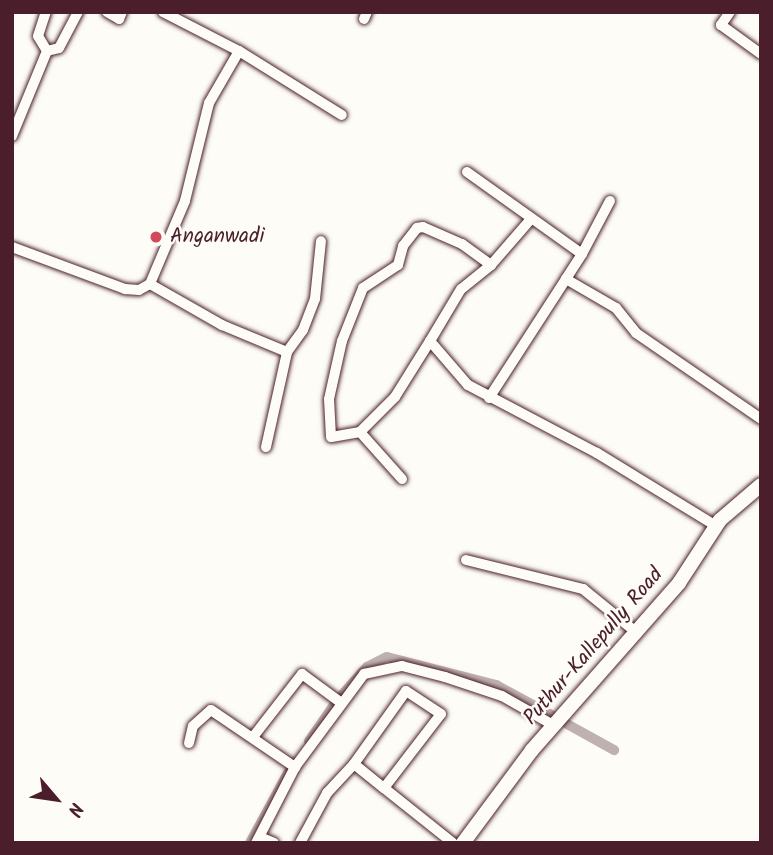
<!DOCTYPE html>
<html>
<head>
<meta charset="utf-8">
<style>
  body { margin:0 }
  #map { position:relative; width:773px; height:855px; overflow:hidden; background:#fdfcf7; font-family:Kalam,sans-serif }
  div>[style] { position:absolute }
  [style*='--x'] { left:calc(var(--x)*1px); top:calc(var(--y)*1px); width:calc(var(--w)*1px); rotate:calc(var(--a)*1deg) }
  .canal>* { height:10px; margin:-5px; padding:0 5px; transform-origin:5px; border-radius:5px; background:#c0b1b1 }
  .roads { filter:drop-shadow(0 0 2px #4a1f2b) drop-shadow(0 0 2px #4a1f2b) }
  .minor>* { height:10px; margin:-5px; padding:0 5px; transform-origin:5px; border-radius:5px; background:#fdfcf7 }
  .secondary>* { height:14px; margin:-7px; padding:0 7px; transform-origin:7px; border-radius:7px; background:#fdfcf7 }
  .dots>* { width:19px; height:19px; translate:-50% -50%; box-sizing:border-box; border:4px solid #fdfcf7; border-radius:50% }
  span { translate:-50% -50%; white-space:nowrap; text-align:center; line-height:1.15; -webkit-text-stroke:5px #fdfcf7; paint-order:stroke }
  .poi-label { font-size:21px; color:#4a1f2b }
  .left { translate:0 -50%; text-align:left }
  .street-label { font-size:21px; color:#4a1f2b }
  .frame { position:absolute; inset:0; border:14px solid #4a1f2b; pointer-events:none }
  .north { position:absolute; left:21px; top:764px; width:70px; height:70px; -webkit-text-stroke:5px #fdfcf7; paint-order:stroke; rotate:119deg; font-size:19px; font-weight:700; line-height:28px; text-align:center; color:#4a1f2b }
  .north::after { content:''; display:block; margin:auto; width:24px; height:32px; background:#4a1f2b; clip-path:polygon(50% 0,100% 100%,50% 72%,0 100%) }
</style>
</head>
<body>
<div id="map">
  <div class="canal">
    <i style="--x:340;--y:697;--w:40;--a:-48"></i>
    <i style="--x:367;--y:667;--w:22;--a:-27"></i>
    <i style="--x:387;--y:657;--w:113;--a:14.4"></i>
    <i style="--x:496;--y:685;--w:65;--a:28.5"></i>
    <i style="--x:567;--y:724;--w:54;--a:29"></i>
    <i style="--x:309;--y:741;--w:44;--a:-55.2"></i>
    <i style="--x:250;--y:843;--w:80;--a:-61.5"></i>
  </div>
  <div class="roads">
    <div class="minor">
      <i style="--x:107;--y:12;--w:14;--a:30"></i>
      <i style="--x:119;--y:19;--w:8;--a:-67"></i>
      <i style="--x:163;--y:12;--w:85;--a:27.2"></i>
      <i style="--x:239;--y:51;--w:121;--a:31.9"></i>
      <i style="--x:730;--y:12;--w:16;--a:125"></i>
      <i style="--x:721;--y:25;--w:49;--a:35.9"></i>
      <i style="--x:364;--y:19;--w:8;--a:-67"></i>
      <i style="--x:47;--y:51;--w:12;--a:-14"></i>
      <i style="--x:59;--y:48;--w:41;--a:-62.2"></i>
      <i style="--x:239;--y:51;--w:60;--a:120"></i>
      <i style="--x:209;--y:103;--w:101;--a:103.8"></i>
      <i style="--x:185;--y:201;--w:90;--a:112.9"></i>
      <i style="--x:150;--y:284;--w:83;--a:29.7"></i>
      <i style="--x:222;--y:325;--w:70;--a:22.6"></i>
      <i style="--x:287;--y:352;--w:27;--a:-54"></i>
      <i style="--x:303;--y:330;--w:33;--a:-69"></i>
      <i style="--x:315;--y:299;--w:58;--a:-84.1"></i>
      <i style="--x:12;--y:136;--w:92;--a:-67.6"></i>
      <i style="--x:47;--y:51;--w:17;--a:-121"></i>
      <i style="--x:38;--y:36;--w:25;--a:-72"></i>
      <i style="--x:467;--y:172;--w:141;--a:35.5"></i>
      <i style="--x:582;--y:254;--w:30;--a:123"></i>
      <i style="--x:566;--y:279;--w:58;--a:30.1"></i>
      <i style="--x:616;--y:308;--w:32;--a:51"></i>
      <i style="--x:636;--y:333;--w:152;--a:34.5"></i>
      <i style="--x:12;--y:247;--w:121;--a:20.4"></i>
      <i style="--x:125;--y:289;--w:14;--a:4"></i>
      <i style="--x:139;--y:290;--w:13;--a:-29"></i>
      <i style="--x:582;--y:254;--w:60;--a:-62.2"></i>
      <i style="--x:491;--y:265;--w:60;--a:-49.1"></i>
      <i style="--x:430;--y:341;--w:66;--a:122"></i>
      <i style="--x:395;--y:397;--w:49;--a:135"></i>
      <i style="--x:360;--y:432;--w:29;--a:170"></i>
      <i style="--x:331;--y:437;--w:38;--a:-93"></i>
      <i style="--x:329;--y:399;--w:59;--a:-77.4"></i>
      <i style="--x:342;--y:341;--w:57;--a:-68.4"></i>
      <i style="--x:363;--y:288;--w:42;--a:-33.3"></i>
      <i style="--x:398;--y:265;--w:20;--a:-75"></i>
      <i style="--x:403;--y:246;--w:23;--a:-52"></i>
      <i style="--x:417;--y:228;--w:6;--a:-9"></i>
      <i style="--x:423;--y:227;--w:43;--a:23.6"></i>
      <i style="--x:462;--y:244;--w:36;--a:36"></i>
      <i style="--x:491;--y:265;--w:38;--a:141"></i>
      <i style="--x:461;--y:289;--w:61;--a:120.8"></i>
      <i style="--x:430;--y:341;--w:58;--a:49.2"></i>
      <i style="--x:468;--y:385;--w:146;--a:27.8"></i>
      <i style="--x:597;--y:453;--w:140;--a:31.5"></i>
      <i style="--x:489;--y:398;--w:142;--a:-57.1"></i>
      <i style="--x:360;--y:432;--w:63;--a:48.2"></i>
      <i style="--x:266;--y:447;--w:97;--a:-77.5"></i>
      <i style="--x:466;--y:560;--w:121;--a:13.9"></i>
      <i style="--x:583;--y:589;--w:68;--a:39.1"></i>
      <i style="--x:253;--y:737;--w:80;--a:-52.1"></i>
      <i style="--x:302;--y:674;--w:47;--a:36.4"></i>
      <i style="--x:189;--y:743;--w:17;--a:-77"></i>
      <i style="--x:193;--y:726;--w:24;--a:-42"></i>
      <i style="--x:211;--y:710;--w:102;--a:34.2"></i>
      <i style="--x:384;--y:788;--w:93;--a:-52.4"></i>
      <i style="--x:441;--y:714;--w:42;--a:-146.7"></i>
      <i style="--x:406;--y:691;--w:90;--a:125.5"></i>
      <i style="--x:354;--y:764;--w:38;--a:39"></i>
      <i style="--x:384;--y:788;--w:88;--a:38.6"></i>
      <i style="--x:260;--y:837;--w:15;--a:23"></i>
      <i style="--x:256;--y:843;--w:85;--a:-62.8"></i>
      <i style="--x:295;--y:767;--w:116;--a:-53.4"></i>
      <i style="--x:364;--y:674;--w:39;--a:-12"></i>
      <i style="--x:402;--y:666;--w:44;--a:14.3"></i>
      <i style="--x:445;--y:677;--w:60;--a:18.4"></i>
      <i style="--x:502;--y:696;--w:61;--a:29.5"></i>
      <i style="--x:300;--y:843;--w:57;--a:-61.6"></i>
      <i style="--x:327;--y:793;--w:40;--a:-47"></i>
    </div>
    <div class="secondary">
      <i style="--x:463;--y:843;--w:116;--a:-53.4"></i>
      <i style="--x:532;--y:750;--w:222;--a:-48.6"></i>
      <i style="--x:679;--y:583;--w:75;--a:-56.9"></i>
      <i style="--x:720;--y:520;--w:54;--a:-40.5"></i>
    </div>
  </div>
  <div class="dots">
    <i style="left:156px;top:237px;background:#d1495b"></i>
  </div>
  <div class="poi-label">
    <span class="left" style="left:170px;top:237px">Anganwadi</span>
  </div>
  <div class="street-label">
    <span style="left:594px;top:647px;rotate:-49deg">Puthur-Kallepully Road</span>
  </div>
  <div class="frame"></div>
  <div class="north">N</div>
</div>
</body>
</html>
